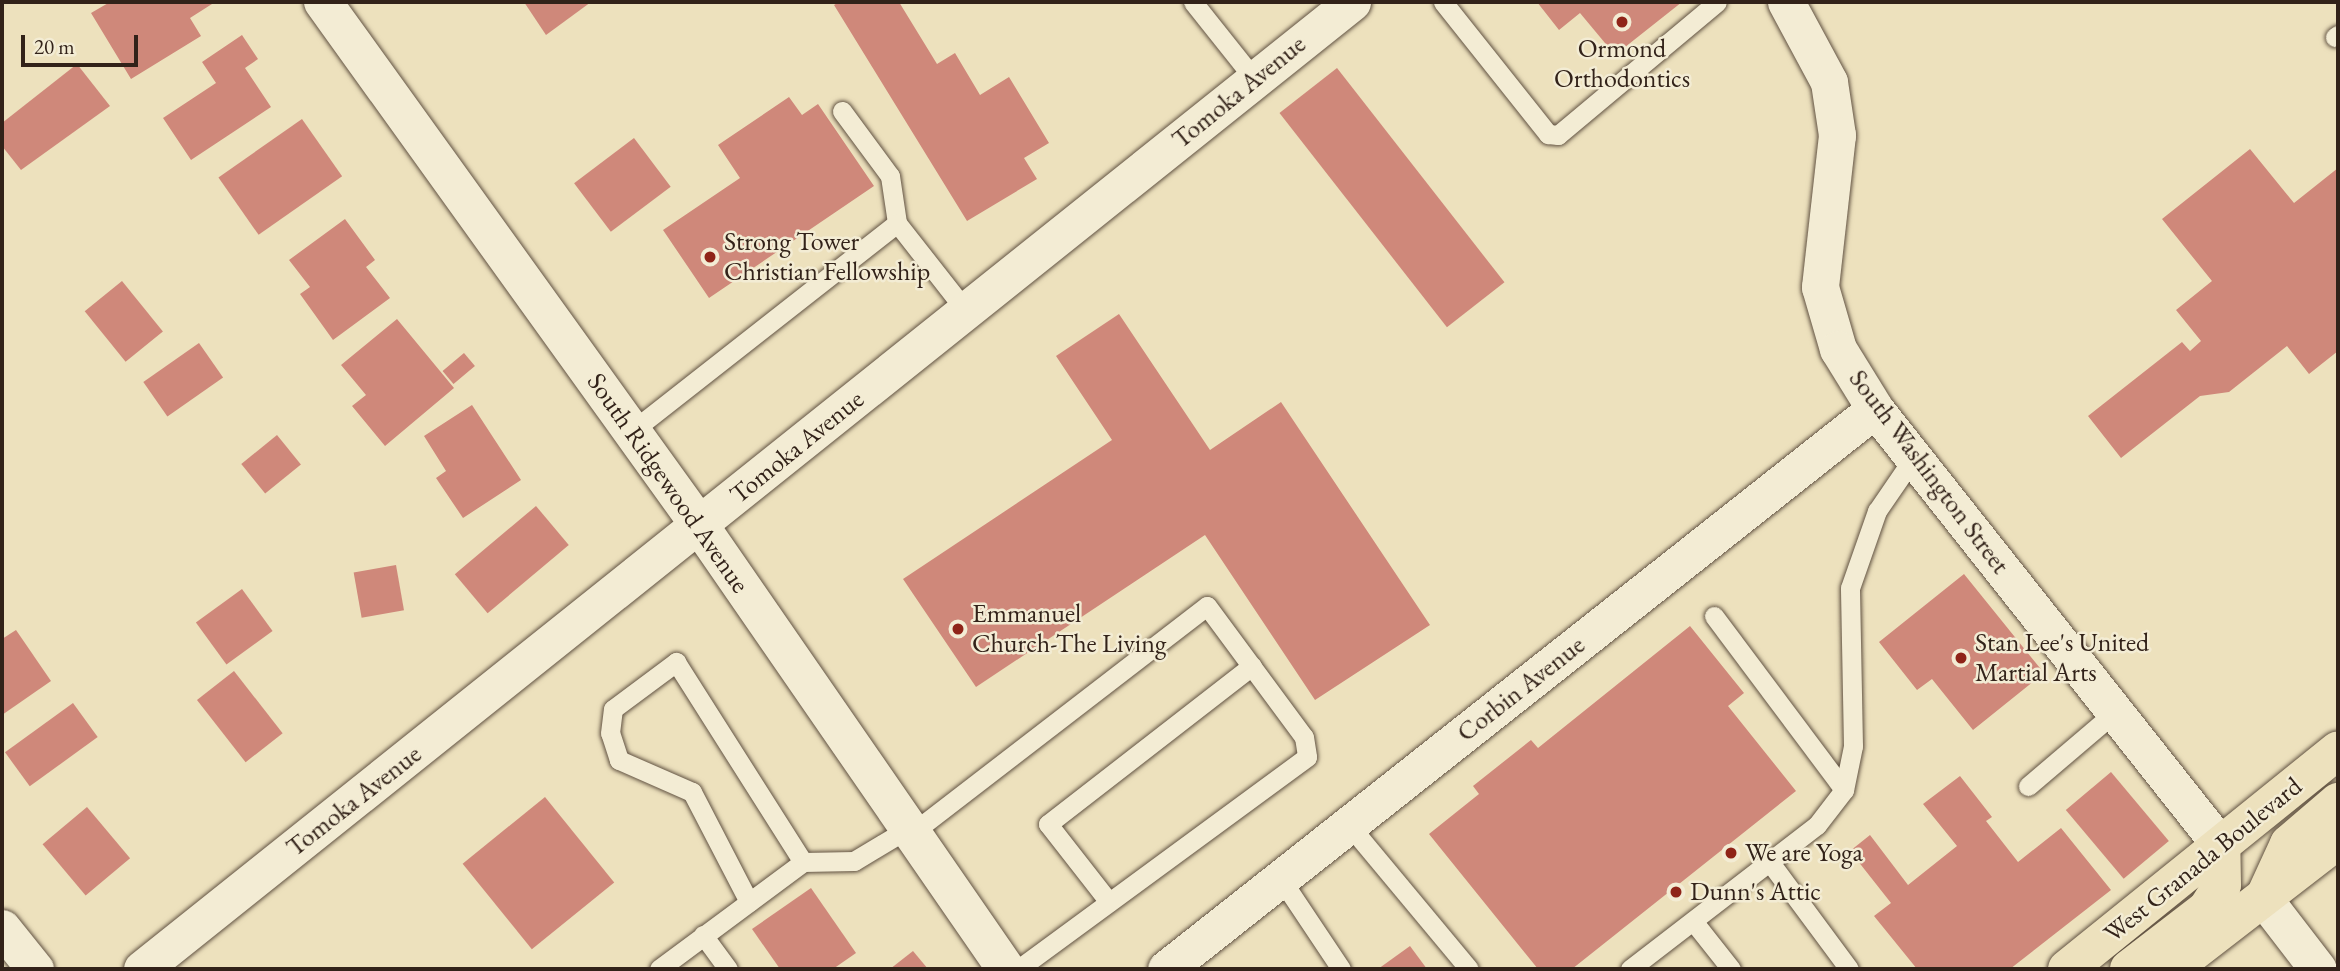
<!DOCTYPE html>
<html>
<head>
<meta charset="utf-8">
<style>
  body { margin:0 }
  #map { position:relative; width:2340px; height:971px; overflow:hidden; background:#ede1bd; font-family:"EB Garamond",serif }
  div>[style] { position:absolute }
  [style*='--x'] { left:calc(var(--x)*1px); top:calc(var(--y)*1px); width:calc(var(--w)*1px); rotate:calc(var(--a)*1deg) }
  .building>* { inset:0; background:#cf887a; transform-origin:0 0 }
  .roads { filter:drop-shadow(0 0 2px #615242) drop-shadow(0 0 2px #615242) }
  .service>* { height:19px; margin:-9.5px; padding:0 9.5px; transform-origin:9.5px; border-radius:9.5px; background:#f3ecd4 }
  .minor>* { height:37px; margin:-18.5px; padding:0 18.5px; transform-origin:18.5px; border-radius:18.5px; background:#f3ecd4 }
  .tertiary>* { height:38px; margin:-19px; padding:0 19px; transform-origin:19px; border-radius:19px; background:#f3ecd4 }
  .primary>* { height:38px; margin:-19px; padding:0 19px; transform-origin:19px; border-radius:19px; background:#ede1bd }
  .dots>* { width:19px; height:19px; translate:-50% -50%; box-sizing:border-box; border:4px solid #f3ecd4; border-radius:50% }
  span { translate:-50% -50%; white-space:nowrap; text-align:center; line-height:1.15; -webkit-text-stroke:5px #f3ecd4; paint-order:stroke }
  .poi-label { font-size:26px; color:#322219 }
  .left { translate:0 -50%; text-align:left }
  .street-label { font-size:26px; color:#322219 }
  .frame { position:absolute; inset:0; border:4px solid #322219; pointer-events:none }
  .scale { position:absolute; left:21px; top:35px; width:117px; height:32px; box-sizing:border-box; border:4px solid #322219; border-top:0; padding-left:9px; font-size:21px; line-height:24px; white-space:nowrap; color:#322219; -webkit-text-stroke:5px #f3ecd4; paint-order:stroke }
</style>
</head>
<body>
<div id="map">
  <div class="building">
    <i style="clip-path:polygon(110px 2px,211px 2px,212px 4px,190px 18px,201px 36px,131px 79px,91px 13px)"></i>
    <i style="clip-path:polygon(524px 2px,591px 2px,546px 35px)"></i>
    <i style="clip-path:polygon(839px 2px,899px 2px,937px 64px,955px 53px,980px 95px,1009px 77px,1049px 143px,1024px 158px,1037px 179px,967px 221px,834px 5px)"></i>
    <i style="clip-path:polygon(1537px 2px,1682px 2px,1615px 55px,1580px 13px,1559px 30px)"></i>
    <i style="clip-path:polygon(242px 35px,258px 59px,245px 68px,271px 107px,191px 160px,163px 118px,216px 83px,202px 62px)"></i>
    <i style="clip-path:polygon(77px 64px,110px 106px,21px 170px,2px 146px,2px 123px)"></i>
    <i style="left:1337px;top:68px;width:272px;height:73px;rotate:52deg"></i>
    <i style="clip-path:polygon(789px 97px,802px 115px,818px 104px,874px 186px,709px 298px,663px 230px,740px 178px,718px 145px)"></i>
    <i style="left:302px;top:119px;width:70px;height:102px;rotate:55deg"></i>
    <i style="left:634px;top:138px;width:61px;height:75px;rotate:53deg"></i>
    <i style="clip-path:polygon(2250px 149px,2294px 203px,2338px 168px,2338px 351px,2309px 374px,2287px 346px,2229px 392px,2200px 396px,2121px 458px,2088px 416px,2182px 342px,2190px 351px,2201px 341px,2176px 310px,2212px 281px,2162px 219px)"></i>
    <i style="clip-path:polygon(345px 219px,375px 260px,366px 267px,390px 298px,333px 340px,300px 294px,310px 287px,289px 260px)"></i>
    <i style="left:122px;top:281px;width:65px;height:48px;rotate:51deg"></i>
    <i style="clip-path:polygon(1119px 314px,1210px 450px,1281px 402px,1430px 625px,1315px 700px,1205px 535px,976px 687px,903px 579px,1112px 440px,1056px 356px)"></i>
    <i style="clip-path:polygon(397px 319px,454px 388px,385px 446px,352px 406px,366px 395px,341px 365px)"></i>
    <i style="left:199px;top:343px;width:42px;height:68px;rotate:55deg"></i>
    <i style="left:464px;top:353px;width:17px;height:28px;rotate:50deg"></i>
    <i style="clip-path:polygon(472px 405px,521px 480px,463px 518px,436px 478px,446px 471px,424px 436px)"></i>
    <i style="left:277px;top:435px;width:38px;height:46px;rotate:51deg"></i>
    <i style="left:536px;top:506px;width:51px;height:106px;rotate:50deg"></i>
    <i style="left:396px;top:565px;width:46px;height:43px;rotate:80deg"></i>
    <i style="clip-path:polygon(1964px 574px,2044px 673px,1973px 730px,1932px 679px,1917px 690px,1879px 642px)"></i>
    <i style="left:242px;top:589px;width:52px;height:57px;rotate:54deg"></i>
    <i style="clip-path:polygon(1690px 626px,1744px 693px,1728px 706px,1796px 791px,1572px 969px,1538px 969px,1429px 834px,1479px 794px,1473px 786px,1531px 740px,1538px 748px)"></i>
    <i style="clip-path:polygon(16px 630px,51px 681px,2px 715px,2px 639px)"></i>
    <i style="left:234px;top:671px;width:79px;height:47px;rotate:52deg"></i>
    <i style="left:73px;top:703px;width:42px;height:84px;rotate:54deg"></i>
    <i style="left:2111px;top:772px;width:90px;height:59px;rotate:50deg"></i>
    <i style="clip-path:polygon(1960px 776px,1992px 817px,1986px 821px,2018px 862px,2061px 828px,2111px 890px,2010px 969px,1917px 969px,1874px 916px,1891px 903px,1850px 851px,1870px 835px,1908px 885px,1957px 846px,1923px 804px)"></i>
    <i style="left:545px;top:797px;width:110px;height:106px;rotate:51deg"></i>
    <i style="left:87px;top:807px;width:67px;height:58px;rotate:50deg"></i>
    <i style="clip-path:polygon(811px 888px,856px 953px,833px 969px,780px 969px,752px 929px)"></i>
    <i style="clip-path:polygon(1410px 946px,1427px 969px,1378px 969px)"></i>
    <i style="clip-path:polygon(913px 951px,928px 969px,890px 969px)"></i>
  </div>
  <div class="roads">
    <div class="service">
      <i style="--x:1193;--y:2;--w:100;--a:51.5"></i>
      <i style="--x:1443;--y:2;--w:169;--a:51.5"></i>
      <i style="--x:1548;--y:134;--w:10;--a:6"></i>
      <i style="--x:1558;--y:135;--w:207;--a:-39.9"></i>
      <i style="--x:2335;--y:37;--w:4;--a:-34"></i>
      <i style="--x:842;--y:111;--w:81;--a:53.6"></i>
      <i style="--x:890;--y:176;--w:48;--a:81.5"></i>
      <i style="--x:632;--y:431;--w:337;--a:-38.1"></i>
      <i style="--x:897;--y:223;--w:112;--a:51.9"></i>
      <i style="--x:1714;--y:616;--w:217;--a:53.2"></i>
      <i style="--x:2028;--y:786;--w:114;--a:-40.4"></i>
      <i style="--x:1349;--y:825;--w:187;--a:50.2"></i>
      <i style="--x:912;--y:833;--w:372;--a:-37.6"></i>
      <i style="--x:1207;--y:606;--w:163;--a:53.5"></i>
      <i style="--x:1304;--y:737;--w:20;--a:81"></i>
      <i style="--x:1307;--y:757;--w:358;--a:143.7"></i>
      <i style="--x:1769;--y:861;--w:134;--a:53.5"></i>
      <i style="--x:1281;--y:879;--w:108;--a:56.3"></i>
      <i style="--x:749;--y:902;--w:124;--a:-117.4"></i>
      <i style="--x:692;--y:792;--w:80;--a:-156.3"></i>
      <i style="--x:619;--y:760;--w:28;--a:-108"></i>
      <i style="--x:610;--y:733;--w:24;--a:-83"></i>
      <i style="--x:613;--y:709;--w:79;--a:-36.7"></i>
      <i style="--x:676;--y:662;--w:237;--a:57.6"></i>
      <i style="--x:1109;--y:902;--w:99;--a:-128"></i>
      <i style="--x:1048;--y:824;--w:258;--a:-37.8"></i>
      <i style="--x:1693;--y:921;--w:61;--a:51.6"></i>
      <i style="--x:703;--y:935;--w:42;--a:53.7"></i>
      <i style="--x:659;--y:969;--w:179;--a:-36.6"></i>
      <i style="--x:803;--y:862;--w:51;--a:-1.1"></i>
      <i style="--x:854;--y:861;--w:64;--a:-31"></i>
      <i style="--x:1630;--y:969;--w:236;--a:-37.6"></i>
      <i style="--x:1817;--y:825;--w:44;--a:-52.4"></i>
      <i style="--x:1844;--y:790;--w:45;--a:-78.4"></i>
      <i style="--x:1853;--y:746;--w:158;--a:-91.1"></i>
      <i style="--x:1850;--y:588;--w:82;--a:-70.7"></i>
      <i style="--x:1877;--y:511;--w:65;--a:-55.6"></i>
    </div>
    <div class="minor">
      <i style="--x:1786;--y:2;--w:91;--a:61.7"></i>
      <i style="--x:1829;--y:82;--w:54;--a:81.4"></i>
      <i style="--x:1837;--y:135;--w:153;--a:96.4"></i>
      <i style="--x:1820;--y:287;--w:65;--a:73.8"></i>
      <i style="--x:1838;--y:349;--w:70;--a:58.3"></i>
      <i style="--x:1875;--y:409;--w:557;--a:51.63"></i>
      <i style="--x:2264;--y:899;--w:88;--a:52.4"></i>
      <i style="--x:2;--y:928;--w:53;--a:51.2"></i>
      <i style="--x:142;--y:969;--w:1549;--a:-38.63"></i>
      <i style="--x:1166;--y:969;--w:903;--a:-38.3"></i>
    </div>
    <div class="tertiary">
      <i style="--x:323;--y:2;--w:646;--a:54.27"></i>
      <i style="--x:700;--y:526;--w:538;--a:55.37"></i>
    </div>
    <div class="primary">
      <i style="--x:2267;--y:892;--w:53;--a:-65.4"></i>
      <i style="--x:2289;--y:844;--w:65;--a:-40.6"></i>
      <i style="--x:2067;--y:969;--w:348;--a:-38.9"></i>
      <i style="--x:2129;--y:969;--w:98;--a:-37.6"></i>
      <i style="--x:2207;--y:909;--w:28;--a:-58"></i>
      <i style="--x:2222;--y:885;--w:39;--a:-91"></i>
      <i style="--x:2171;--y:969;--w:211;--a:-37.7"></i>
    </div>
  </div>
  <div class="dots">
    <i style="left:1622px;top:22px;background:#8f2418"></i>
    <i style="left:710px;top:257px;background:#8f2418"></i>
    <i style="left:958px;top:629px;background:#8f2418"></i>
    <i style="left:1961px;top:658px;background:#8f2418"></i>
    <i style="left:1731px;top:853px;background:#8f2418"></i>
    <i style="left:1676px;top:892px;background:#8f2418"></i>
  </div>
  <div class="poi-label">
    <span style="left:1622px;top:64px">Ormond<br>Orthodontics</span>
    <span class="left" style="left:724px;top:257px">Strong Tower<br>Christian Fellowship</span>
    <span class="left" style="left:972px;top:629px">Emmanuel<br>Church-The Living</span>
    <span class="left" style="left:1975px;top:658px">Stan Lee's United<br>Martial Arts</span>
    <span class="left" style="left:1745px;top:853px">We are Yoga</span>
    <span class="left" style="left:1690px;top:892px">Dunn's Attic</span>
  </div>
  <div class="street-label">
    <span style="left:1239px;top:92px;rotate:-39deg">Tomoka Avenue</span>
    <span style="left:797px;top:447px;rotate:-39deg">Tomoka Avenue</span>
    <span style="left:1929px;top:472px;rotate:53deg">South Washington Street</span>
    <span style="left:668px;top:483px;rotate:55deg">South Ridgewood Avenue</span>
    <span style="left:1521px;top:689px;rotate:-38deg">Corbin Avenue</span>
    <span style="left:354px;top:801px;rotate:-38deg">Tomoka Avenue</span>
    <span style="left:2203px;top:860px;rotate:-39deg">West Granada Boulevard</span>
  </div>
  <div class="frame"></div>
  <div class="scale">20 m</div>
</div>
</body>
</html>
